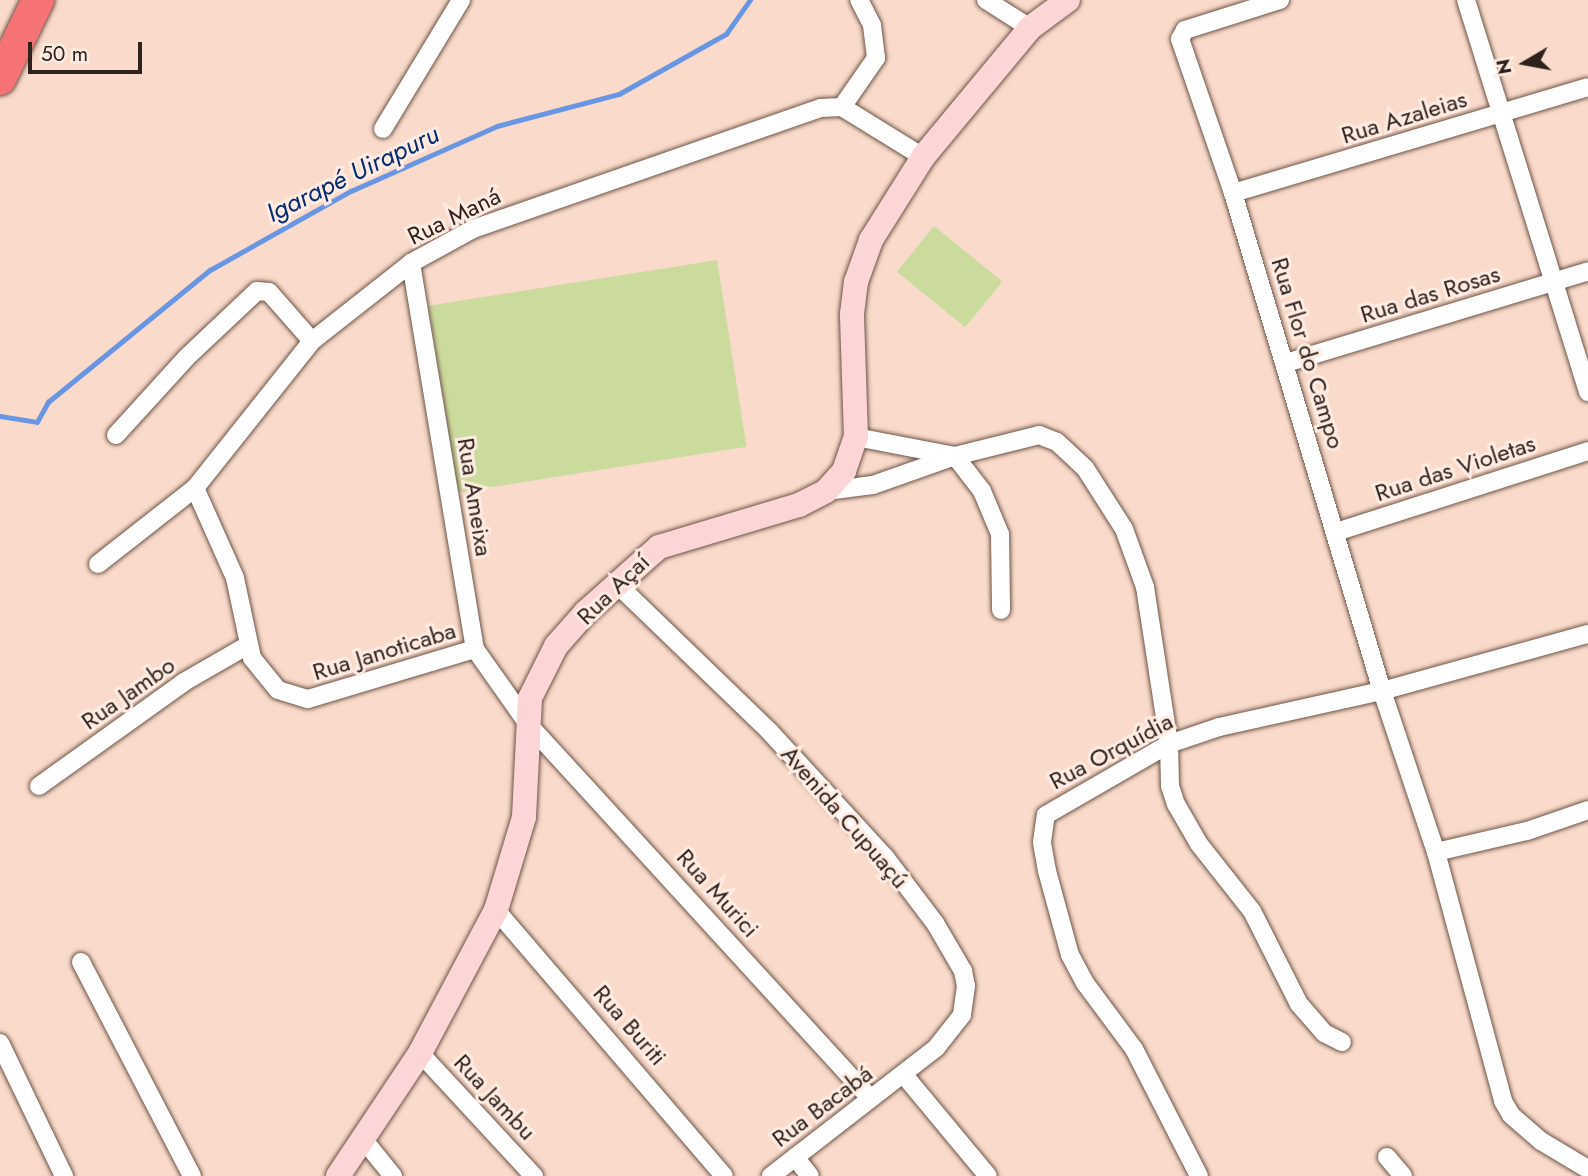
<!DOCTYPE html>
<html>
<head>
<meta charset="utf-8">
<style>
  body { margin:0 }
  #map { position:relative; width:1588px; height:1176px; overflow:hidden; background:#fadbcb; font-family:Jost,sans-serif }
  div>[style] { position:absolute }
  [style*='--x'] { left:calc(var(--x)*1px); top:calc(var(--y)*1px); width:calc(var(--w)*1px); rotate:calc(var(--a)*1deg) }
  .green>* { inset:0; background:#cbdb9d; transform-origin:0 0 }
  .stream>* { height:4.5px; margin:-2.25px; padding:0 2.25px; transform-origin:2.25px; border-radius:2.25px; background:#6996e2 }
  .roads { filter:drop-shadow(0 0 2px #6d5446) drop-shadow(0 0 2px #6d5446) }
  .street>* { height:18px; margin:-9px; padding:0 9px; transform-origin:9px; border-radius:9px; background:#fff }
  .secondary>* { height:24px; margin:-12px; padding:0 12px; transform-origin:12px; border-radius:12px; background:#fcd5d6 }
  .highway>* { height:32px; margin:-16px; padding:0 16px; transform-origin:16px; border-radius:16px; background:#f67375 }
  span { translate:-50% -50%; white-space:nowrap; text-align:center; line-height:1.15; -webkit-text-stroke:6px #feebe1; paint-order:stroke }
  .street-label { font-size:24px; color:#2d221c }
  .water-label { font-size:26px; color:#042c6e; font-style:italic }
  .north { position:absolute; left:1490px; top:28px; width:70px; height:70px; -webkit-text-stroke:5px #feebe1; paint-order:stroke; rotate:260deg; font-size:19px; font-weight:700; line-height:28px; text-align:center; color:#2d221c }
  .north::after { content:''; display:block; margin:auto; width:24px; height:32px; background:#2d221c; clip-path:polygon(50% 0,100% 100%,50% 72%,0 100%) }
  .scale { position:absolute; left:28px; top:42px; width:114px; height:32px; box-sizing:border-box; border:4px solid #2d221c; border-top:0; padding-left:9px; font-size:21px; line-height:24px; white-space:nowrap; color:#2d221c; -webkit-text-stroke:5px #feebe1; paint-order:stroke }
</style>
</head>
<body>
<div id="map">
  <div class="green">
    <i style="left:934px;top:226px;width:88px;height:59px;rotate:39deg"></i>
    <i style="left:717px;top:260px;width:189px;height:292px;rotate:81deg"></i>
  </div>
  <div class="stream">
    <i style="--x:0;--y:416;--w:37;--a:9"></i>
    <i style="--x:37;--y:422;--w:23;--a:-61"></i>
    <i style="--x:48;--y:402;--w:209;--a:-39.2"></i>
    <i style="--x:210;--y:270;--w:162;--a:-29.3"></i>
    <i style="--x:351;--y:191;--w:160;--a:-24"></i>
    <i style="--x:497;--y:126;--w:126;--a:-14.7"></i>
    <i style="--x:619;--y:94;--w:123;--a:-29.3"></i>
    <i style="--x:726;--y:34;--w:42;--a:-54.8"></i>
  </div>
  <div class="roads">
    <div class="street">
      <i style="--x:986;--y:0;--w:52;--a:32.5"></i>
      <i style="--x:1280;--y:0;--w:100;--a:162.5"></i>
      <i style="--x:1185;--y:30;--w:10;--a:119"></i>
      <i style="--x:1180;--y:39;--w:163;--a:71"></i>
      <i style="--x:1233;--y:193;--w:520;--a:73.34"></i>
      <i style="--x:1382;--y:691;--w:170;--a:71.5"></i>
      <i style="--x:1436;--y:852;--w:258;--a:74.9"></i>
      <i style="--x:1503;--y:1101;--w:16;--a:60"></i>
      <i style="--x:1511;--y:1115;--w:40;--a:41"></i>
      <i style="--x:1541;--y:1141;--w:55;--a:30.8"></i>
      <i style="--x:1466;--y:0;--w:411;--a:72.7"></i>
      <i style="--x:842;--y:107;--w:60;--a:-55.2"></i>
      <i style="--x:876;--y:58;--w:33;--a:-97"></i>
      <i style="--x:872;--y:25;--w:28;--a:-117"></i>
      <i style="--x:383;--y:129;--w:151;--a:-58.8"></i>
      <i style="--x:1233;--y:193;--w:370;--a:-16.6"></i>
      <i style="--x:411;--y:263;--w:391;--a:80.6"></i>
      <i style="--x:475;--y:649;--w:92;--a:54.8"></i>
      <i style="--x:528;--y:724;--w:507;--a:47.56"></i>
      <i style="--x:1286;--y:363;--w:316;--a:-16.9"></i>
      <i style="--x:116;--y:435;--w:105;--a:-47.7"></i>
      <i style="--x:187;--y:357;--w:96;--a:-43.3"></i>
      <i style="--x:257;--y:291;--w:12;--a:5"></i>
      <i style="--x:269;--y:292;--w:65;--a:48.7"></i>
      <i style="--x:856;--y:437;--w:101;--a:10.9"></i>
      <i style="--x:955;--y:456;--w:44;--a:52.4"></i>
      <i style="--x:982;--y:491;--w:47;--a:67.3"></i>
      <i style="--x:1000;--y:534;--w:76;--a:89.2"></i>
      <i style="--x:195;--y:488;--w:98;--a:66"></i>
      <i style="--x:235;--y:578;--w:82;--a:78"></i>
      <i style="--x:252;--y:658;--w:41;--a:50.9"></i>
      <i style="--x:278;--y:690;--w:31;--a:17"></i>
      <i style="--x:308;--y:699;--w:174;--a:-16.7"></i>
      <i style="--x:826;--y:491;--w:47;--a:-7.3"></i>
      <i style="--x:873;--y:485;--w:87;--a:-19.5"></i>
      <i style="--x:955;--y:456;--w:87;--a:-14"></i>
      <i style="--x:1039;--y:435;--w:19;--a:21"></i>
      <i style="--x:1057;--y:442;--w:38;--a:43"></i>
      <i style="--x:1085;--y:468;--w:72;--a:57.4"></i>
      <i style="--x:1124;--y:529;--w:62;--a:70.1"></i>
      <i style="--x:1145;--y:587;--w:159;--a:81.3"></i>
      <i style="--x:1169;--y:744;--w:42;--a:88.6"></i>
      <i style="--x:1170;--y:786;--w:19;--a:72"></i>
      <i style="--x:1176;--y:804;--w:46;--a:60.1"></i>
      <i style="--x:1199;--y:844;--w:85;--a:51.7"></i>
      <i style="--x:1252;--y:911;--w:104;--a:63.2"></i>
      <i style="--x:1299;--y:1004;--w:38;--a:49"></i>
      <i style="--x:1324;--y:1033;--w:20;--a:27"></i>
      <i style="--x:1336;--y:532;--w:265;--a:-17.8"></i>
      <i style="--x:98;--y:564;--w:123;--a:-38.1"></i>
      <i style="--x:195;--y:488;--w:188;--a:-51.5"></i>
      <i style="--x:312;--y:341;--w:126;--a:-38.2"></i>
      <i style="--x:411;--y:263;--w:71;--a:-28.7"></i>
      <i style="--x:473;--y:229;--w:368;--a:-19.2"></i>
      <i style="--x:821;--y:108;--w:21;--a:-3"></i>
      <i style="--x:842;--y:107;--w:95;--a:31.7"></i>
      <i style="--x:619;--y:586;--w:210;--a:44"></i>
      <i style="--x:770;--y:732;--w:170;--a:47.4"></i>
      <i style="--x:885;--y:857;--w:83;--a:52.9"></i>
      <i style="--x:935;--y:923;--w:56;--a:59.7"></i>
      <i style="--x:963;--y:971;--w:15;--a:79"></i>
      <i style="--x:966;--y:986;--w:29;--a:98"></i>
      <i style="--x:962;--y:1015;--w:42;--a:128.2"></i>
      <i style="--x:936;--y:1048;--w:209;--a:142.2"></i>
      <i style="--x:39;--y:786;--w:178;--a:-35.6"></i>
      <i style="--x:184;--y:682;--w:74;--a:-30"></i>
      <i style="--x:1436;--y:852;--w:93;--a:-13"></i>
      <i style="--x:1527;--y:831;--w:65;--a:-19"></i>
      <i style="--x:496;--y:910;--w:350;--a:49.4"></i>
      <i style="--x:81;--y:962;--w:241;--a:62.6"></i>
      <i style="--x:0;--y:1043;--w:148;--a:64.3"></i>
      <i style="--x:420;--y:1053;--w:168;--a:47.2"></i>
      <i style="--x:904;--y:1075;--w:131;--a:50.3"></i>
      <i style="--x:363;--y:1139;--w:48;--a:51"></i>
      <i style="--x:795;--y:1157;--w:24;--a:52"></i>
      <i style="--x:1387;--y:1157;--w:25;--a:50"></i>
      <i style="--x:1199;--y:1176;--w:143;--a:-117.1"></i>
      <i style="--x:1134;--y:1049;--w:82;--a:-126.6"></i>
      <i style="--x:1085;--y:983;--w:32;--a:-118"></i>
      <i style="--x:1070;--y:955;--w:87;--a:-105.3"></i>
      <i style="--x:1047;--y:871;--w:29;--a:-100"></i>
      <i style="--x:1042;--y:842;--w:27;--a:-82"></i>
      <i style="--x:1046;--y:815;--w:142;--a:-30"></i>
      <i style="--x:1169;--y:744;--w:53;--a:-18.8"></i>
      <i style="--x:1219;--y:727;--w:167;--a:-12.5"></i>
      <i style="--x:1382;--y:691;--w:214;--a:-15.5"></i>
    </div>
    <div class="secondary">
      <i style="--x:338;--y:1176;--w:148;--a:-56.3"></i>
      <i style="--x:420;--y:1053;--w:162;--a:-62"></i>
      <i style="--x:496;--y:910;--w:97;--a:-73.2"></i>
      <i style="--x:524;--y:817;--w:119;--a:-87.1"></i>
      <i style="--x:530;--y:698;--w:58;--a:-63.4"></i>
      <i style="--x:556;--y:646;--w:45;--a:-48.6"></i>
      <i style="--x:586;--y:612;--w:98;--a:-41.7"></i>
      <i style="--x:659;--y:547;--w:146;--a:-16.7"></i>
      <i style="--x:799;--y:505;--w:30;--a:-27"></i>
      <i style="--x:826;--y:491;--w:27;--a:-48"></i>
      <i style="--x:844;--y:471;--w:36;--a:-71"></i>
      <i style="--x:856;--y:437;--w:123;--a:-91.9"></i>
      <i style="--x:852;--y:314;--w:32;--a:-83"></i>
      <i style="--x:856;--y:282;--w:45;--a:-70.3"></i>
      <i style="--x:871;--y:240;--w:98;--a:-57.9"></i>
      <i style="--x:923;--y:157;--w:168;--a:-50.3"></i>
      <i style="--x:1030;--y:28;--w:47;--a:-36.4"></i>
    </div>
    <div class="highway">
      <i style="--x:0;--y:79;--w:88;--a:-64.3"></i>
    </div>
  </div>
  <div class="street-label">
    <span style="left:1404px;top:117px;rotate:-17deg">Rua Azaleias</span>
    <span style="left:454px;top:216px;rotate:-26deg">Rua Maná</span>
    <span style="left:1430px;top:294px;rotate:-17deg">Rua das Rosas</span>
    <span style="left:1308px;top:353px;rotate:73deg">Rua Flor do Campo</span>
    <span style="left:1455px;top:468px;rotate:-18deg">Rua das Violetas</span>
    <span style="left:475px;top:497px;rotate:81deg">Rua Ameixa</span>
    <span style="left:613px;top:589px;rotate:-44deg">Rua Açaí</span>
    <span style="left:384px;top:651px;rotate:-17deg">Rua Janoticaba</span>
    <span style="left:128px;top:693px;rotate:-35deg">Rua Jambo</span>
    <span style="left:1111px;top:751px;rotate:-28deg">Rua Orquídia</span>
    <span style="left:845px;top:817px;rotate:49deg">Avenida Cupuaçú</span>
    <span style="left:718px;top:893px;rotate:48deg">Rua Murici</span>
    <span style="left:630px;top:1025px;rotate:49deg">Rua Buriti</span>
    <span style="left:495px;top:1097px;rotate:47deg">Rua Jambu</span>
    <span style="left:822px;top:1106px;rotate:-37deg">Rua Bacabá</span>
  </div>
  <div class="water-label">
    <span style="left:353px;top:174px;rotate:-26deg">Igarapé Uirapuru</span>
  </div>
  <div class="north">N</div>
  <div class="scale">50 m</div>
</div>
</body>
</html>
